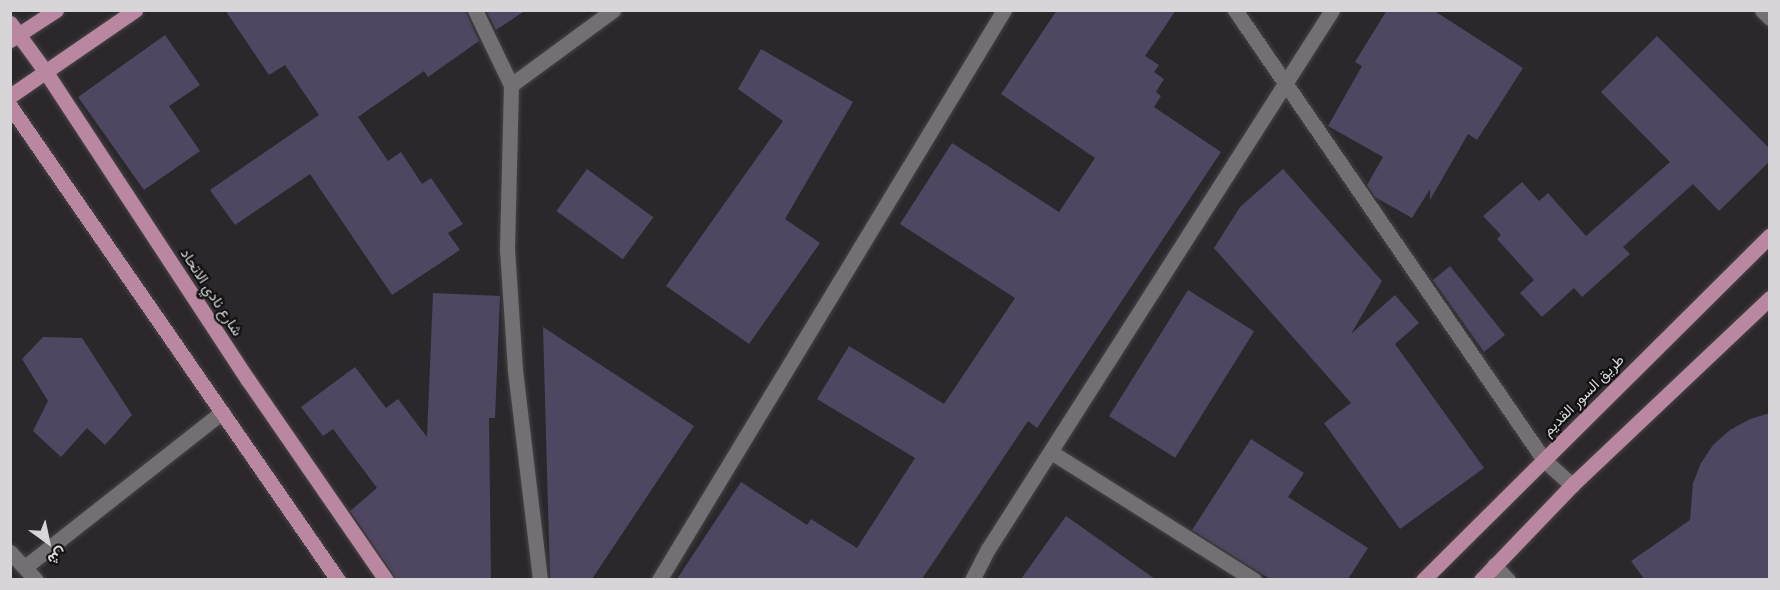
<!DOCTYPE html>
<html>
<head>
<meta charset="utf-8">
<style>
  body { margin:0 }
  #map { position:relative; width:1780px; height:590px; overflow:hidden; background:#2b272b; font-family:"Titillium Web",Vazirmatn,sans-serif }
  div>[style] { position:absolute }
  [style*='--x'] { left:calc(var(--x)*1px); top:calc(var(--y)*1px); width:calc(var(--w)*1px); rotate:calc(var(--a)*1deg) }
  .building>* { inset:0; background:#4f4662; transform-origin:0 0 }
  .roads { filter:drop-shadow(0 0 2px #464346) drop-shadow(0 0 2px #464346) }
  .minor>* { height:15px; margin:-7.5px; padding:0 7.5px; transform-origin:7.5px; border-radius:7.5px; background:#736f73 }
  .major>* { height:15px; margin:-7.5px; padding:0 7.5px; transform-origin:7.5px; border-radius:7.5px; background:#b988a0 }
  span { translate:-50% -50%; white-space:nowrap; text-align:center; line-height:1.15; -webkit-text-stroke:4.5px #121112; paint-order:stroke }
  .street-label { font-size:15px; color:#d7d5d7 }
  .frame { position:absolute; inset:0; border:12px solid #d7d5d7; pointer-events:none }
  .north { position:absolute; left:18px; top:512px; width:60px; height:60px; -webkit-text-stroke:4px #121112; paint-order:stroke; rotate:147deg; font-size:16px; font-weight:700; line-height:24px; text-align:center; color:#d7d5d7 }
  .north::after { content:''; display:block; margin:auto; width:21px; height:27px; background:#d7d5d7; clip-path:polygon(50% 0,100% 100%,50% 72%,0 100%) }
</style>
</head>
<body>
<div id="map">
  <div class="building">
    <i style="clip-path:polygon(225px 10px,465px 10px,479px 41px,428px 77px,424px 71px,358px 117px,388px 161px,401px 152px,422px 184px,431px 178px,463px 224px,448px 233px,460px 250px,392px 295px,310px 174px,235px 225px,210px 190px,319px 115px,285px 65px,269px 75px)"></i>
    <i style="clip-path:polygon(486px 10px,526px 10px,496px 30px)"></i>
    <i style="clip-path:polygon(1057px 10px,1176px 10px,1145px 56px,1159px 65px,1154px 72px,1164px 79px,1156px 92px,1161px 96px,1154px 107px,1221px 152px,1037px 428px,1028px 421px,922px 579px,677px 579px,741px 482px,807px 525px,811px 519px,857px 548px,915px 458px,817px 399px,849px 346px,944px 404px,1015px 298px,900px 224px,952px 143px,1059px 212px,1095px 158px,1001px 94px)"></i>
    <i style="clip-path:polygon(1387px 10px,1433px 10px,1523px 68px,1477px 140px,1468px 134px,1430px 200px,1430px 189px,1412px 218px,1375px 197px,1367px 185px,1383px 157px,1328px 126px,1362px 66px,1355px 62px)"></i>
    <i style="clip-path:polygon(165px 35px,200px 85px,169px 106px,200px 151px,144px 190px,78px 97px)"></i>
    <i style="clip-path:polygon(1657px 36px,1770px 149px,1770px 161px,1719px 211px,1693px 184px,1623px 247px,1630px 254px,1582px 297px,1574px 288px,1542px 317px,1520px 293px,1534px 280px,1497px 239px,1501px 235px,1483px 216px,1522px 182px,1539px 201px,1548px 193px,1586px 236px,1670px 162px,1601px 92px)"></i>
    <i style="clip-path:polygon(761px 49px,853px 102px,785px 219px,820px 243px,749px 344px,666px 286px,783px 121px,738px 89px)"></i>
    <i style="left:587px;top:169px;width:82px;height:52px;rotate:36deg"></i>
    <i style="clip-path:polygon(1283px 169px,1382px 281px,1351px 334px,1395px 295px,1419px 323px,1395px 344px,1484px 468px,1400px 529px,1324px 423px,1351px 403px,1214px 248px,1240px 207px)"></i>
    <i style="clip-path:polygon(1450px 266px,1505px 335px,1484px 352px,1433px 280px)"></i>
    <i style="left:1188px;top:290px;width:78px;height:149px;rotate:32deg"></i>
    <i style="clip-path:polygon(433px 293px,500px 296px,495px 418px,489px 418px,491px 579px,396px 579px,350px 511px,377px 488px,333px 429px,323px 436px,301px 407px,355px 367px,386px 408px,398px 399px,427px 437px)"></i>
    <i style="clip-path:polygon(543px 327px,694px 426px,592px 579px,550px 579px)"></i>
    <i style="clip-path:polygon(43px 337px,82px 338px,132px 415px,105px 445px,87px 428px,61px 457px,33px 431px,48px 401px,22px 359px)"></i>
    <i style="clip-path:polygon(1770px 413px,1770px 579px,1644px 579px,1631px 561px,1690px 520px,1693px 483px,1701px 463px,1713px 445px,1730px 430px,1750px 419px)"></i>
    <i style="clip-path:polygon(1251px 439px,1304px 473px,1288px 497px,1368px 548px,1348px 579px,1270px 579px,1192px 530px)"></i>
    <i style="clip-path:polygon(1066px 516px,1155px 579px,1021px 579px)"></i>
  </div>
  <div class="roads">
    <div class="minor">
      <i style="--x:475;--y:10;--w:83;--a:64.4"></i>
      <i style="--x:511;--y:85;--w:164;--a:91.4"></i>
      <i style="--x:507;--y:249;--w:121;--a:86.2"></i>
      <i style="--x:515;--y:370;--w:211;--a:83.2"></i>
      <i style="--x:1235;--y:10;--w:546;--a:55.52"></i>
      <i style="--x:1544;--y:460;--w:38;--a:42"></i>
      <i style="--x:1762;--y:10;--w:11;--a:45"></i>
      <i style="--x:511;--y:85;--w:127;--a:-36.3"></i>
      <i style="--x:1051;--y:452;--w:240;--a:32.2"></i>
      <i style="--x:10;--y:552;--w:38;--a:47"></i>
      <i style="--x:1494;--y:565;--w:21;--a:47"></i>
      <i style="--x:25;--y:567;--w:251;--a:-38.2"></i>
      <i style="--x:659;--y:580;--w:666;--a:-58.82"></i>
      <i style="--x:972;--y:580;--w:35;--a:-63"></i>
      <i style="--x:988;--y:549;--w:639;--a:-57.45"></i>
    </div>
    <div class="major">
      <i style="--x:10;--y:23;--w:59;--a:53.9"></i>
      <i style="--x:45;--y:71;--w:370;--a:56.7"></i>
      <i style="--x:248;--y:380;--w:243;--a:55.4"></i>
      <i style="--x:10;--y:40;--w:55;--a:-33.1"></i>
      <i style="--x:10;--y:96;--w:152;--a:-34.5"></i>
      <i style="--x:10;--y:106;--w:576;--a:55.32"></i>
      <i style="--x:1423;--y:580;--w:489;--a:-44.8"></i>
      <i style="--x:1481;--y:580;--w:132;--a:-46.2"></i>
      <i style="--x:1572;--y:485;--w:272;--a:-43.4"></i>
    </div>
  </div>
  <div class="street-label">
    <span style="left:212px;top:292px;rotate:57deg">شارع نادي الاتحاد</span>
    <span style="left:1583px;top:395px;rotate:-45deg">طريق السور القديم</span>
  </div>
  <div class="frame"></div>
  <div class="north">ش</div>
</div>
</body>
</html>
